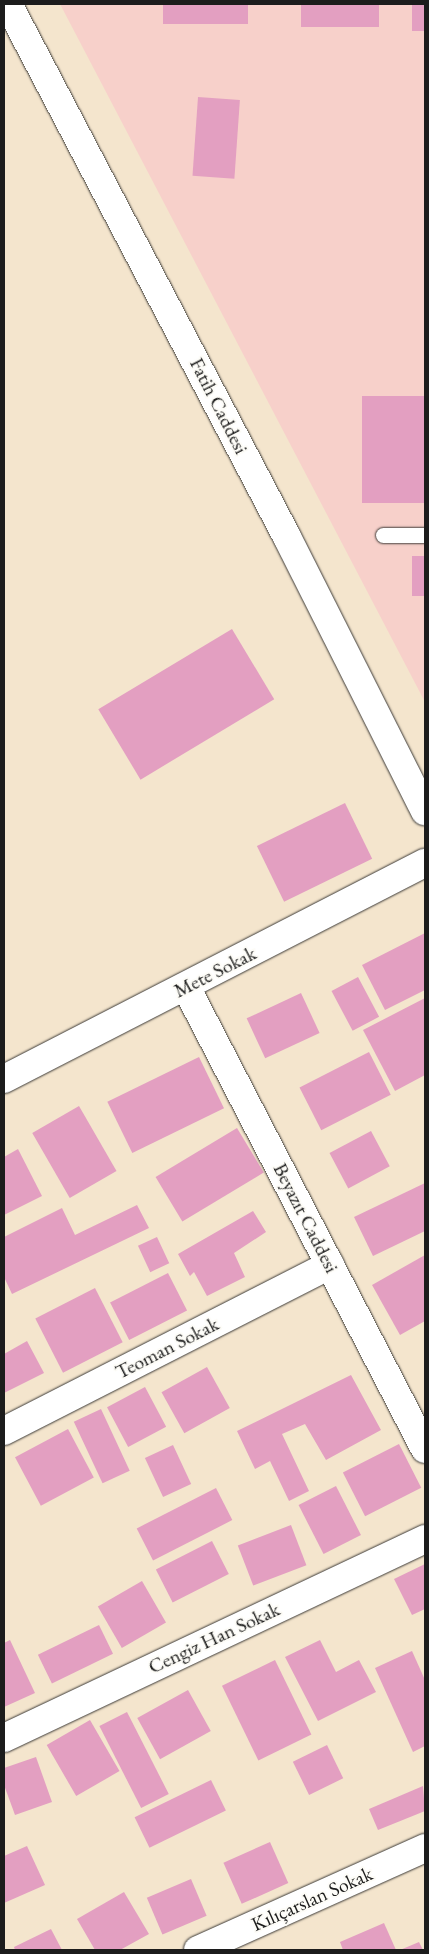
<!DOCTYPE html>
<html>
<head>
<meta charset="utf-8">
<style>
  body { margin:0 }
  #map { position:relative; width:429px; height:1954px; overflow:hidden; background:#f4e5cd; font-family:"EB Garamond",serif }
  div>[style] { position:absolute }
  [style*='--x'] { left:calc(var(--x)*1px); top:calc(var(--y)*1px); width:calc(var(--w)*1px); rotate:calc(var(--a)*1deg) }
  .built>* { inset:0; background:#f7d0ca }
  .building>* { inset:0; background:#e39fc1; transform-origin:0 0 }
  .roads { filter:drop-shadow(0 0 1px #3c3a37) drop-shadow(0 0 1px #3c3a37) }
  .lane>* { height:15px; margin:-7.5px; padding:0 7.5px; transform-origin:7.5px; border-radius:7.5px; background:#fff }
  .street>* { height:28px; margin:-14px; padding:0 14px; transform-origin:14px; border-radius:14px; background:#fff }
  .secondary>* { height:28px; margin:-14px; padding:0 14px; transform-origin:14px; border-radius:14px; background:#fff }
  span { translate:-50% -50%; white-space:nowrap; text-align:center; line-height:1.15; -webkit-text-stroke:4px #fdfcf7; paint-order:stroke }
  .street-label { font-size:20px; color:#1c1c1c }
  .frame { position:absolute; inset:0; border:5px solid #1c1c1c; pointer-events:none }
</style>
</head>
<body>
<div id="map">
  <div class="built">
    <i style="clip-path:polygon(60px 4px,425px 4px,425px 702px)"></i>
  </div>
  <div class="building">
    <i style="left:163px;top:4px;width:85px;height:20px"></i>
    <i style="left:301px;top:4px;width:78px;height:23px"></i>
    <i style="left:412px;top:4px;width:13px;height:27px"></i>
    <i style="left:198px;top:97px;width:42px;height:79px;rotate:4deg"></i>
    <i style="left:425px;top:396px;width:107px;height:63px;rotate:90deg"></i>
    <i style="left:412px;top:556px;width:13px;height:40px"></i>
    <i style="left:232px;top:629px;width:82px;height:156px;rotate:59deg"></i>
    <i style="left:345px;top:803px;width:62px;height:98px;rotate:64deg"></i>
    <i style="clip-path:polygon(425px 933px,425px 990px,385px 1010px,362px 965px)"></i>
    <i style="left:358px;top:977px;width:45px;height:30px;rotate:62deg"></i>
    <i style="left:301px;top:993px;width:44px;height:60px;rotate:65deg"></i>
    <i style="clip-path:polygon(425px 998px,425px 1075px,395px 1091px,363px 1030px)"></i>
    <i style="left:369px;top:1052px;width:48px;height:78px;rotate:63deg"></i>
    <i style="left:199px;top:1057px;width:57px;height:102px;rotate:64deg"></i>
    <i style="left:79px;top:1106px;width:75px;height:54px;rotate:60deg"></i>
    <i style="left:237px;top:1128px;width:52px;height:95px;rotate:59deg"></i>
    <i style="left:371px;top:1131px;width:40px;height:47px;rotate:62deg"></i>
    <i style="clip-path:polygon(18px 1149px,42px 1196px,4px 1215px,4px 1157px)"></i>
    <i style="clip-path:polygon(425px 1183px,425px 1231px,373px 1256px,354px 1217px)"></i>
    <i style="clip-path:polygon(137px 1205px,149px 1228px,12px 1294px,4px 1277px,4px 1237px,62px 1208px,75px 1235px)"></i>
    <i style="clip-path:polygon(253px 1211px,266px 1232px,234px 1253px,245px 1277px,207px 1296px,194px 1272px,190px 1276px,178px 1254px)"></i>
    <i style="left:157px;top:1237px;width:29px;height:21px;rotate:65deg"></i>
    <i style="clip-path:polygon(425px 1255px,425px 1321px,400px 1335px,372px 1285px)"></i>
    <i style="left:168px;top:1273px;width:42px;height:65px;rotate:63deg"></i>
    <i style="left:95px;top:1288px;width:61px;height:67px;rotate:63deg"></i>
    <i style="clip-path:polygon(27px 1341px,44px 1373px,4px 1393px,4px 1354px)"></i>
    <i style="left:207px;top:1367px;width:47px;height:52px;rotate:61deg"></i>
    <i style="clip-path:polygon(351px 1375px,381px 1430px,326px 1460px,305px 1424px,282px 1434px,309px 1491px,289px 1501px,270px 1461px,255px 1469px,237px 1431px)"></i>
    <i style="left:145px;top:1387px;width:45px;height:43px;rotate:62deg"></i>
    <i style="left:101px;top:1409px;width:68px;height:30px;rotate:65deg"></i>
    <i style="left:68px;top:1429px;width:55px;height:60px;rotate:62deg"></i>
    <i style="left:399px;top:1444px;width:49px;height:63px;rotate:63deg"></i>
    <i style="left:173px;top:1445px;width:43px;height:31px;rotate:65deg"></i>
    <i style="left:336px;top:1486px;width:55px;height:42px;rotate:63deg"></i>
    <i style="left:216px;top:1488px;width:36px;height:89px;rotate:63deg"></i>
    <i style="left:291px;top:1525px;width:43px;height:57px;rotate:69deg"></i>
    <i style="left:212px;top:1541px;width:37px;height:63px;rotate:63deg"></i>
    <i style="clip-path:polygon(425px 1564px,425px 1609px,412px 1615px,394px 1579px)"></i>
    <i style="left:142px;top:1581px;width:48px;height:51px;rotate:60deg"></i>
    <i style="left:99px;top:1625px;width:32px;height:68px;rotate:64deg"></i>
    <i style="clip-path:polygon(10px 1640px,35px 1693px,4px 1707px,4px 1643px)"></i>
    <i style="clip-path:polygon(320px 1640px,336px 1672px,359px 1660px,376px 1692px,318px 1721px,285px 1657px)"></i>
    <i style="clip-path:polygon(412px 1651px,425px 1680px,425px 1746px,413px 1752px,375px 1668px)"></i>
    <i style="left:275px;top:1660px;width:83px;height:59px;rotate:64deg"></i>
    <i style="left:188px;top:1690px;width:47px;height:58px;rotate:61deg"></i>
    <i style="left:127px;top:1712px;width:92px;height:31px;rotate:63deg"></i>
    <i style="left:90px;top:1720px;width:59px;height:50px;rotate:60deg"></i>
    <i style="left:327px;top:1745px;width:37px;height:38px;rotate:64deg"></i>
    <i style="clip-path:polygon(36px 1757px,52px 1802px,15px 1815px,4px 1785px,4px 1768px)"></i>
    <i style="left:211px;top:1780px;width:34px;height:85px;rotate:64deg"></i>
    <i style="clip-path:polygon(423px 1786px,425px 1811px,378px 1830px,369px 1809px)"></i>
    <i style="left:270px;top:1842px;width:45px;height:51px;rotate:66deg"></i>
    <i style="clip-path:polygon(27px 1846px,45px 1885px,4px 1903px,4px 1856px)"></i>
    <i style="left:191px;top:1879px;width:40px;height:48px;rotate:67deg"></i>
    <i style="clip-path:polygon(124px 1892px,149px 1934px,120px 1950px,95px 1950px,77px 1919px)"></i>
    <i style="clip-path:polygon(384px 1923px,396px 1950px,343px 1950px,340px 1942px)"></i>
    <i style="clip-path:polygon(51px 1929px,62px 1950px,15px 1950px,14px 1947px)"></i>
    <i style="clip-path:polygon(419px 1942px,423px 1950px,400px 1950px)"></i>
  </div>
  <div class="roads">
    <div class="lane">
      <i style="--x:383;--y:535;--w:42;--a:0"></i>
    </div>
    <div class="street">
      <i style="--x:4;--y:1079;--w:473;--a:-27.2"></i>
      <i style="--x:4;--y:1431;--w:366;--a:-27"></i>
      <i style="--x:4;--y:1738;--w:466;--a:-25.3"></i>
      <i style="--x:198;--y:1950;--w:249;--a:-24.2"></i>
    </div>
    <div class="secondary">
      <i style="--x:8;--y:4;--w:602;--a:62.37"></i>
      <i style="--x:287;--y:537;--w:307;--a:63.3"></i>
      <i style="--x:186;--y:987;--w:520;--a:62.65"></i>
    </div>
  </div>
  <div class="street-label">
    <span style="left:219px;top:406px;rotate:63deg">Fatih Caddesi</span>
    <span style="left:215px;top:972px;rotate:-27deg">Mete Sokak</span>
    <span style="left:306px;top:1218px;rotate:63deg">Beyazıt Caddesi</span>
    <span style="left:167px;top:1348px;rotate:-27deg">Teoman Sokak</span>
    <span style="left:214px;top:1638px;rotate:-25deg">Cengiz Han Sokak</span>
    <span style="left:312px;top:1899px;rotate:-24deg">Kılıçarslan Sokak</span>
  </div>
  <div class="frame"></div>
</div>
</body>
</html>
